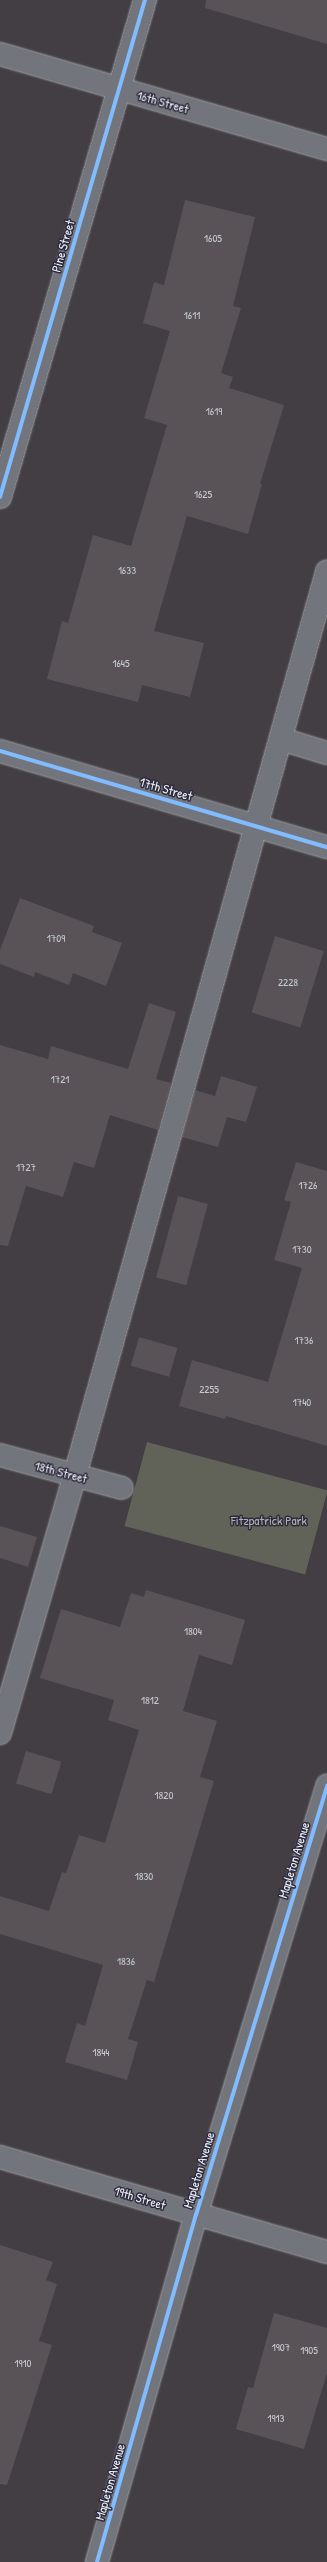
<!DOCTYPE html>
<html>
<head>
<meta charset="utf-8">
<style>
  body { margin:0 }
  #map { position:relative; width:327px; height:2562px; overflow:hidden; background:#423e44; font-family:"Patrick Hand",sans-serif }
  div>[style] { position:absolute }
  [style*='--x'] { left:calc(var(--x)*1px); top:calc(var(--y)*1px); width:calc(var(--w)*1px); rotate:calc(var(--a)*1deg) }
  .green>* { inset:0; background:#616358; transform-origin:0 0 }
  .building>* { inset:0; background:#595357; transform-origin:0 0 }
  .roads { filter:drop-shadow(0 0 1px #a0a0a4) drop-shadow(0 0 1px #a0a0a4) }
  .minor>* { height:22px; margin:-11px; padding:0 11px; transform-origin:11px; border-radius:11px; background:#73757c }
  .cycleway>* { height:4px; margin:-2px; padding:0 2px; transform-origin:2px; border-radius:2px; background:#80bcff }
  span { translate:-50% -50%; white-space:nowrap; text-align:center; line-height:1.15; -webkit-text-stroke:3px #2f2a3d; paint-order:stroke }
  .number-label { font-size:11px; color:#c4cad0 }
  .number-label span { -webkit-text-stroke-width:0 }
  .street-label { font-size:13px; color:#e8f1f8 }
  .park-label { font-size:13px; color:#aeb4b1 }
</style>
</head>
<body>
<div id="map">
  <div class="green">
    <i style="left:147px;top:1442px;width:187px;height:87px;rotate:15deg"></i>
  </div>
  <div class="building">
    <i style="clip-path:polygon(206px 0,327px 0,327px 44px,205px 8px)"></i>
    <i style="clip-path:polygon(185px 200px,255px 217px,233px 306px,241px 308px,221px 373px,233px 377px,229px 388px,284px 405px,260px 484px,262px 484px,248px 534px,187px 516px,154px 631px,204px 643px,190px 697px,142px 685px,138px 702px,47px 679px,62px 621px,68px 623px,93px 535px,131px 546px,167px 425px,144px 418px,170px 331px,143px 323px,154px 282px,164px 285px)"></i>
    <i style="clip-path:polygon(20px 898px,94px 926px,92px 932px,122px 943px,106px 986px,73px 973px,69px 985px,35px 972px,34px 977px,0 964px,0 950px)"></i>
    <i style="left:275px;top:936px;width:51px;height:80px;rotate:17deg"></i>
    <i style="clip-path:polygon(149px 1003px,176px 1012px,156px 1079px,171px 1083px,158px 1130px,110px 1115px,94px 1168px,74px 1162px,63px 1197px,26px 1186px,8px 1246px,0 1245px,0 1045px,48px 1059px,51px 1046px,128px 1069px)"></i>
    <i style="clip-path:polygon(221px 1076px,257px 1087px,246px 1122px,227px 1117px,218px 1147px,182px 1137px,195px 1090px,215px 1096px)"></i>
    <i style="clip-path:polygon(296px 1162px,327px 1171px,327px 1446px,226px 1416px,225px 1419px,179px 1406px,192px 1360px,268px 1382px,302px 1268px,274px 1260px,291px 1202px,284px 1200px)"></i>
    <i style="left:178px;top:1196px;width:31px;height:84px;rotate:15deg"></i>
    <i style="left:139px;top:1337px;width:40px;height:30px;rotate:16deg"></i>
    <i style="clip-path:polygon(0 1526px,37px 1537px,28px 1567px,0 1558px)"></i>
    <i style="clip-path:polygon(146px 1590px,245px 1620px,232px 1665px,199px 1655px,183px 1711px,217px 1721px,200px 1777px,214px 1781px,154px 1982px,147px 1980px,128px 2039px,138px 2042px,127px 2080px,65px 2062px,77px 2023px,85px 2026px,103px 1965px,0 1934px,0 1896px,49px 1911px,62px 1872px,66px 1873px,79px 1835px,105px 1843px,139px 1730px,108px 1720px,114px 1700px,40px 1678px,61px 1609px,120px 1627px,131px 1593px,144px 1597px)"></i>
    <i style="left:26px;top:1751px;width:37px;height:34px;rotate:17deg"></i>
    <i style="clip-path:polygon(0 2245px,53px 2262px,46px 2280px,57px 2284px,39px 2341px,52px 2345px,7px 2485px,0 2484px)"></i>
    <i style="clip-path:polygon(274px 2313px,327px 2328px,327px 2373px,304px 2449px,236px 2429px,248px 2387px,253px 2388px)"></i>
  </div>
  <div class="roads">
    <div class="minor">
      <i style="--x:0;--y:54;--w:341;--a:16.2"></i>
      <i style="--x:0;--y:497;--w:518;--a:-73.74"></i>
      <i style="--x:281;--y:739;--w:48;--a:16.9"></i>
      <i style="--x:0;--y:751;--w:341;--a:16.4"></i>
      <i style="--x:0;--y:1455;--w:126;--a:15.1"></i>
      <i style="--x:0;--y:1733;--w:269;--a:-73.8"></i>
      <i style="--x:75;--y:1475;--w:938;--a:-74.41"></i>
      <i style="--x:0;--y:2157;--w:341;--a:16.2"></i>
      <i style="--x:97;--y:2562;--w:361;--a:-74.1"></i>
      <i style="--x:196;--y:2215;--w:449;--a:-73"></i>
    </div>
  </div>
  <div class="cycleway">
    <i style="--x:0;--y:497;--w:518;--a:-73.74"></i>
    <i style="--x:0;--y:751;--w:341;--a:16.4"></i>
    <i style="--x:97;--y:2562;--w:361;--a:-74.1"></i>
    <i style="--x:196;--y:2215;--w:449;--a:-73"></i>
  </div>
  <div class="number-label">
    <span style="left:213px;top:238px">1605</span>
    <span style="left:192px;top:315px">1611</span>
    <span style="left:214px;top:411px">1619</span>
    <span style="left:203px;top:494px">1625</span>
    <span style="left:127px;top:570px">1633</span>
    <span style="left:121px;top:663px">1645</span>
    <span style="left:56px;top:938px">1709</span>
    <span style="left:288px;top:982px">2228</span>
    <span style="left:60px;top:1079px">1721</span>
    <span style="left:26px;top:1167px">1727</span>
    <span style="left:308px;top:1185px">1726</span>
    <span style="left:302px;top:1249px">1730</span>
    <span style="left:304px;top:1340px">1736</span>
    <span style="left:209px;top:1389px">2255</span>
    <span style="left:302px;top:1402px">1740</span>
    <span style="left:193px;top:1631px">1804</span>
    <span style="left:150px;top:1700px">1812</span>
    <span style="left:164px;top:1795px">1820</span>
    <span style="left:144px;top:1876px">1830</span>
    <span style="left:126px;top:1961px">1836</span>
    <span style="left:101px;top:2052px">1844</span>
    <span style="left:281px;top:2347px">1907</span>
    <span style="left:309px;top:2350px">1905</span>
    <span style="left:23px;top:2363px">1910</span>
    <span style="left:276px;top:2418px">1913</span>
  </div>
  <div class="street-label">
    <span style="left:163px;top:102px;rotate:16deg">16th Street</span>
    <span style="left:63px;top:246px;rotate:-74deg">Pine Street</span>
    <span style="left:166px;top:789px;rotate:16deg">17th Street</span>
    <span style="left:61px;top:1472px;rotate:15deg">18th Street</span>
    <span style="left:294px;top:1860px;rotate:-73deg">Mapleton Avenue</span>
    <span style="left:199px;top:2170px;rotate:-73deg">Mapleton Avenue</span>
    <span style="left:140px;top:2198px;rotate:17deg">19th Street</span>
    <span style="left:110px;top:2482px;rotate:-74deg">Mapleton Avenue</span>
  </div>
  <div class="park-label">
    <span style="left:269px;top:1520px">Fitzpatrick Park</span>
  </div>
</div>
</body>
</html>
